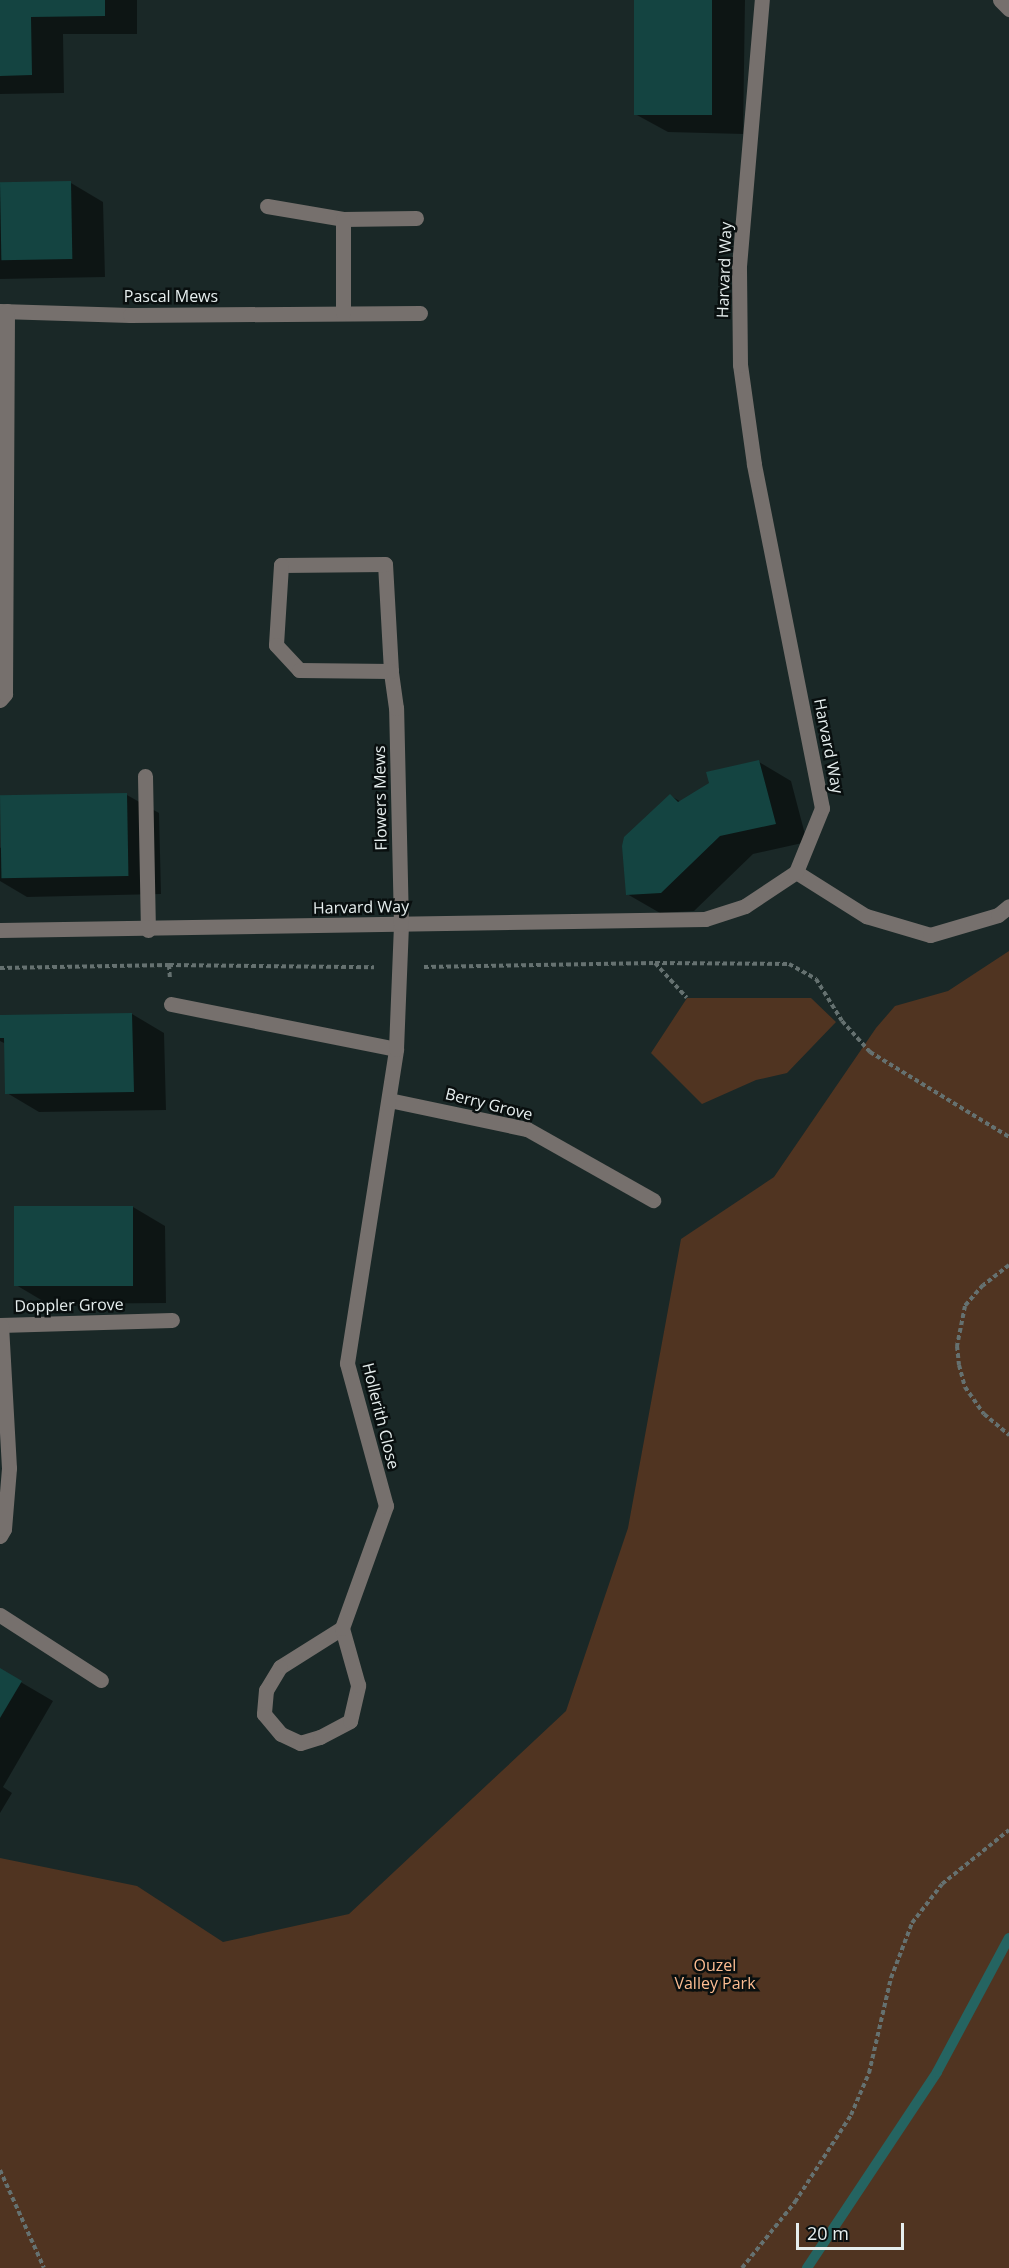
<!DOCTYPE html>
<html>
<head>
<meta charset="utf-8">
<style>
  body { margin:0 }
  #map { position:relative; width:1009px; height:2268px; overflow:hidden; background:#1a2827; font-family:"Open Sans",sans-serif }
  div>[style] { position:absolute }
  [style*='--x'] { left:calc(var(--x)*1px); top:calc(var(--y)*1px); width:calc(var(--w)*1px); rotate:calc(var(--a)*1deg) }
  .green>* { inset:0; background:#503421 }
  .shadow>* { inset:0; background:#0007 }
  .stream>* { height:10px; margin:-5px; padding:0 5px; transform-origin:5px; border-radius:5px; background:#256461 }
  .building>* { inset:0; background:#144441; transform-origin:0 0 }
  .path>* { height:4px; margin-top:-2px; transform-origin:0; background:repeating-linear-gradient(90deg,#657170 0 4.5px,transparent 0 7.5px) }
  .minor>* { height:15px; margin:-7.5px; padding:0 7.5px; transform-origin:7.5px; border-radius:7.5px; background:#76706d }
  span { translate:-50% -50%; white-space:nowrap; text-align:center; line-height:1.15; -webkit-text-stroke:5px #090f0f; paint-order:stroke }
  .street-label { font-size:16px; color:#e6eeee }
  .park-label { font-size:16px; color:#fdbd92 }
  .scale { position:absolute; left:796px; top:2223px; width:108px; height:27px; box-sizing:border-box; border:3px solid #e6eeee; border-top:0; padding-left:8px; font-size:18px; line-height:21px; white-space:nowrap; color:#e6eeee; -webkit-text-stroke:4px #090f0f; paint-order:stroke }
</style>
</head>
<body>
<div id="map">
  <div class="green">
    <i style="clip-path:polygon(1009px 951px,1009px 2268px,0 2268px,0 1858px,137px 1886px,223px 1942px,349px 1914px,566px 1711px,628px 1528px,681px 1239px,774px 1177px,876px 1028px,895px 1006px,948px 991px)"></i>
    <i style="clip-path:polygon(687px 998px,811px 998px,836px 1022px,787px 1073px,756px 1080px,702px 1104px,651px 1053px)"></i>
  </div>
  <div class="shadow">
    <i style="clip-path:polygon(0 0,137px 0,137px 34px,63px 34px,64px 93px,0 94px)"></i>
    <i style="clip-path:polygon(636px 0,745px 0,743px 134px,668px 132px,635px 114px)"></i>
    <i style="clip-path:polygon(71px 183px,103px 202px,105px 277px,0 279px,0 184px)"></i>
    <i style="clip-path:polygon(759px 762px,791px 781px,807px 842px,753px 854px,694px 911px,660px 913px,627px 894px,671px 796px,681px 802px)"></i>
    <i style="clip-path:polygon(127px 795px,159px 813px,161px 894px,27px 897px,0 881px,0 848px)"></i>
    <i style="clip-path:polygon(132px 1014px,164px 1033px,166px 1110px,39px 1112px,7px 1093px,6px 1044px,0 1041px,0 1016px)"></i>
    <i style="clip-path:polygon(133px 1207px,165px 1226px,166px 1303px,48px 1304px,16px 1285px)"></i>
    <i style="clip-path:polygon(0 1670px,53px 1701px,3px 1787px,12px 1793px,0 1813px)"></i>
  </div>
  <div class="stream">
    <i style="--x:807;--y:2268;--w:235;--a:-56.4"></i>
    <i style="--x:937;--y:2072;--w:152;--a:-61.8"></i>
  </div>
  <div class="building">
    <i style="clip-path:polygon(0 0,105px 0,105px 16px,31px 17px,32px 75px,0 76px)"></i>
    <i style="left:634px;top:0;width:78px;height:115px"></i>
    <i style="left:71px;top:181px;width:78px;height:71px;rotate:89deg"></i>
    <i style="clip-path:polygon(759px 760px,776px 824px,720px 836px,661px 893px,626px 895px,622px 846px,624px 837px,670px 794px,678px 802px,709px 783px,706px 772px)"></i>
    <i style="left:127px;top:793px;width:83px;height:127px;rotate:89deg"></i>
    <i style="clip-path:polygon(132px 1013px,134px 1092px,5px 1094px,4px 1038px,0 1038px,0 1015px)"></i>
    <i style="left:14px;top:1206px;width:119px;height:80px"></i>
    <i style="clip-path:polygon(0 1668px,22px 1681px,0 1718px)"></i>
  </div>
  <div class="path">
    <i style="--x:655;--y:963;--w:47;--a:47.6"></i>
    <i style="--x:169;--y:965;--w:15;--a:86"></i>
    <i style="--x:424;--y:967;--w:231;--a:-1"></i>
    <i style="--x:655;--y:963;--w:134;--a:0.4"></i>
    <i style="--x:789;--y:964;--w:31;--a:29"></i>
    <i style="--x:816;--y:979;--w:49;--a:58.2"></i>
    <i style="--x:842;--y:1021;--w:42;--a:47.9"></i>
    <i style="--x:870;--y:1052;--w:163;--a:31.4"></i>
    <i style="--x:0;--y:968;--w:169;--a:-1"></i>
    <i style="--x:169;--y:965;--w:205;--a:0.6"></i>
    <i style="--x:1009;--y:1265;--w:33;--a:142"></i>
    <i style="--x:983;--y:1285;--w:28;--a:131"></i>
    <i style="--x:965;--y:1306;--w:41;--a:101.3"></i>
    <i style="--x:957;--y:1346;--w:19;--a:84"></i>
    <i style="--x:959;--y:1365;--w:23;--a:75"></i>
    <i style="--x:965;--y:1387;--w:33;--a:55"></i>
    <i style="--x:984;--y:1414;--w:33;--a:40"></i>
    <i style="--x:0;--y:2170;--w:107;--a:65.8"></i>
    <i style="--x:742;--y:2268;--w:85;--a:-51.2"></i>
    <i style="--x:795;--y:2202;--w:103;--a:-57.2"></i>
    <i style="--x:851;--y:2115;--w:46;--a:-66.8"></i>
    <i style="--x:869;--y:2073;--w:98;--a:-77"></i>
    <i style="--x:891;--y:1978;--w:59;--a:-69.1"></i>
    <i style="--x:912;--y:1923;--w:49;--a:-52.4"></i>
    <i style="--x:942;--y:1884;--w:86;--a:-38.9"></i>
  </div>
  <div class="minor">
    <i style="--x:1000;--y:0;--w:13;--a:45"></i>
    <i style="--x:267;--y:206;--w:77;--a:9.7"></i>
    <i style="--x:343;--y:219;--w:73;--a:-0.8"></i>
    <i style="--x:0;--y:311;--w:130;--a:1.8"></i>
    <i style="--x:130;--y:315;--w:290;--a:-0.4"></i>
    <i style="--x:343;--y:313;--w:94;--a:-90"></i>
    <i style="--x:0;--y:700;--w:8;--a:-50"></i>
    <i style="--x:5;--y:694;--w:383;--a:-89.7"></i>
    <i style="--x:145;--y:776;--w:154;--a:88.9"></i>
    <i style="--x:796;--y:872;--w:83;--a:32.2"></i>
    <i style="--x:866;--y:916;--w:67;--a:16.5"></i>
    <i style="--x:930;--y:935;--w:71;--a:-16.4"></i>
    <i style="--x:998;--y:915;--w:14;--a:-39"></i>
    <i style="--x:0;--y:930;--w:705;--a:-0.89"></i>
    <i style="--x:705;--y:919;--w:42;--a:-18"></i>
    <i style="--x:745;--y:906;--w:61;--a:-33.7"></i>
    <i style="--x:796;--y:872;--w:69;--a:-67.9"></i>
    <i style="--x:822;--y:808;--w:351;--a:-101.2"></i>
    <i style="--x:754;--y:464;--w:100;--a:-98"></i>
    <i style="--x:740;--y:365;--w:99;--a:-90.6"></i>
    <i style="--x:739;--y:266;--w:267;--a:-85.1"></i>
    <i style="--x:171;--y:1004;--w:229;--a:11.3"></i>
    <i style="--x:389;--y:1100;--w:141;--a:11.9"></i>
    <i style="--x:527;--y:1129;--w:145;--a:29.4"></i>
    <i style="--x:0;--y:1325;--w:172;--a:-1.7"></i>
    <i style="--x:0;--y:1536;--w:8;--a:-60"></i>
    <i style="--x:4;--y:1529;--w:61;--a:-85.3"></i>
    <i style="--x:9;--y:1468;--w:143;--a:-93.2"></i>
    <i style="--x:0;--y:1615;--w:120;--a:32.8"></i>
    <i style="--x:342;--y:1628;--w:73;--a:147.8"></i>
    <i style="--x:280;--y:1667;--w:27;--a:121"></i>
    <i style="--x:266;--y:1690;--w:24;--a:95"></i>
    <i style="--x:264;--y:1714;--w:26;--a:50"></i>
    <i style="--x:281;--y:1734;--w:21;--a:25"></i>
    <i style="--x:300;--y:1743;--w:21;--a:-17"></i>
    <i style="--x:320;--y:1737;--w:34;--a:-28"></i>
    <i style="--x:350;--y:1721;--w:37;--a:-77"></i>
    <i style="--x:358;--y:1685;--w:59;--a:-105.7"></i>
    <i style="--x:342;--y:1628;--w:130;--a:-70.2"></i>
    <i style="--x:386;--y:1506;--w:148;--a:-105.3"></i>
    <i style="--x:347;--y:1363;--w:318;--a:-81.1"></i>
    <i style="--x:396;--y:1049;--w:125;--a:-87.7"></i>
    <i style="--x:401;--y:924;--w:216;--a:-91.3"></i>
    <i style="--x:396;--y:708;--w:37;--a:-98"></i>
    <i style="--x:391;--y:671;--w:107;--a:-93.2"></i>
    <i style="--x:385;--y:564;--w:104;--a:179.4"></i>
    <i style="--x:281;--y:565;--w:80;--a:93.6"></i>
    <i style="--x:276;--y:645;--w:34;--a:47"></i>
    <i style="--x:299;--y:670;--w:92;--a:0.6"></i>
  </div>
  <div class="street-label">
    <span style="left:724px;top:270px;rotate:-88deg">Harvard Way</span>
    <span style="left:171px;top:296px">Pascal Mews</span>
    <span style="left:829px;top:746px;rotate:79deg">Harvard Way</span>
    <span style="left:380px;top:798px;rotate:-91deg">Flowers Mews</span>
    <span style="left:361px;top:907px;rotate:-1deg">Harvard Way</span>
    <span style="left:489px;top:1104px;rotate:14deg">Berry Grove</span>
    <span style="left:69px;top:1305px;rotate:-1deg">Doppler Grove</span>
    <span style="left:381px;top:1416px;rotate:76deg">Hollerith Close</span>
  </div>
  <div class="park-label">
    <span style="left:715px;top:1974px">Ouzel<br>Valley Park</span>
  </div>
  <div class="scale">20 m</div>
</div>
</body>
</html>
